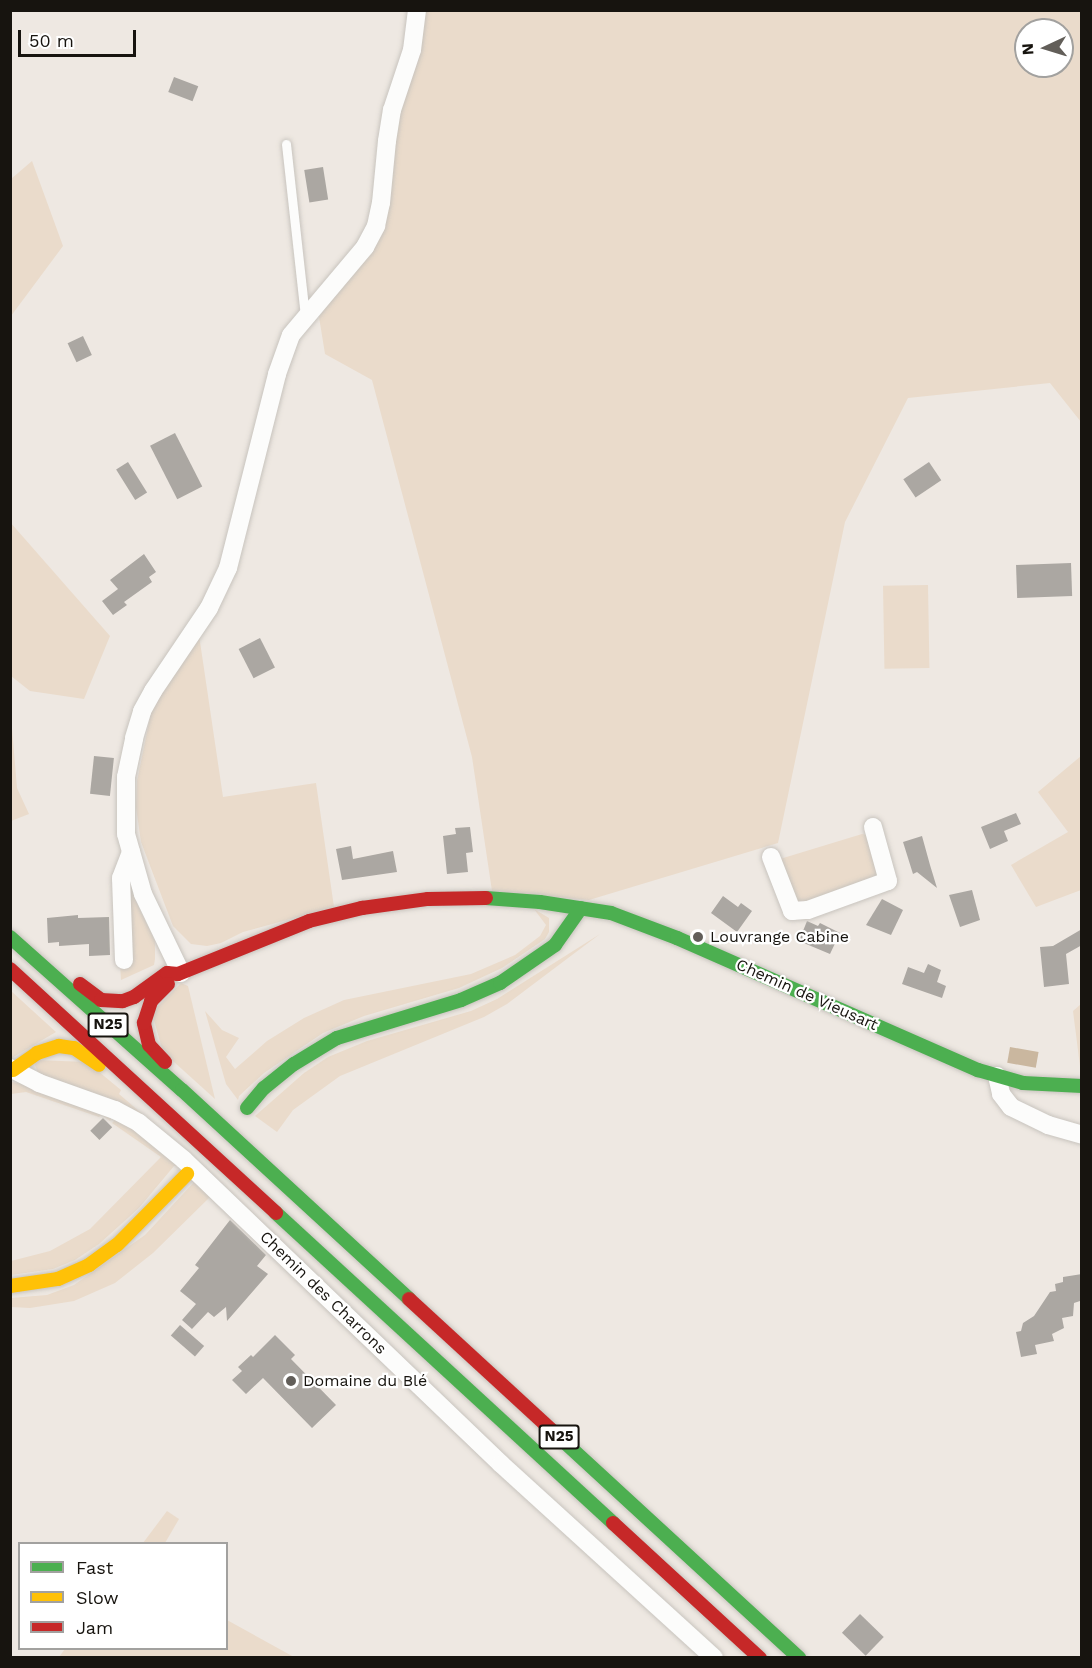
<!DOCTYPE html>
<html>
<head>
<meta charset="utf-8">
<style>
  body { margin:0 }
  #map { position:relative; width:1092px; height:1668px; overflow:hidden; background:#eee8e2; font-family:"Work Sans",sans-serif }
  div>[style] { position:absolute }
  [style*='--x'] { left:calc(var(--x)*1px); top:calc(var(--y)*1px); width:calc(var(--w)*1px); rotate:calc(var(--a)*1deg) }
  .green>* { inset:0; background:#eadbcb; transform-origin:0 0 }
  .water>* { inset:0; background:#cab79f; transform-origin:0 0 }
  .building>* { inset:0; background:#aba7a2; transform-origin:0 0 }
  .roads { filter:drop-shadow(0 0 2px #c8c4be) drop-shadow(0 0 2px #c8c4be) }
  .lane>* { height:9px; margin:-4.5px; padding:0 4.5px; transform-origin:4.5px; border-radius:4.5px; background:#fcfcfb }
  .street>* { height:18px; margin:-9px; padding:0 9px; transform-origin:9px; border-radius:9px; background:#fcfcfb }
  .fast>* { height:14px; margin:-7px; padding:0 7px; transform-origin:7px; border-radius:7px; background:#4caf50 }
  .slow>* { height:14px; margin:-7px; padding:0 7px; transform-origin:7px; border-radius:7px; background:#ffc107 }
  .jam>* { height:14px; margin:-7px; padding:0 7px; transform-origin:7px; border-radius:7px; background:#c62828 }
  .dots>* { width:16px; height:16px; translate:-50% -50%; box-sizing:border-box; border:3px solid #fff; border-radius:50% }
  span { translate:-50% -50%; white-space:nowrap; text-align:center; line-height:1.15; -webkit-text-stroke:4.5px #fff; paint-order:stroke }
  .shield-label span { padding:2px 4px; background:#fff; border:2px solid; border-radius:4px; -webkit-text-stroke-width:0 }
  .shield-label { font-size:15px; color:#17140f; font-weight:700 }
  .poi-label { font-size:16px; color:#17140f }
  .left { translate:0 -50%; text-align:left }
  .street-label { font-size:16px; color:#17140f }
  .frame { position:absolute; inset:0; border:12px solid #17140f; pointer-events:none }
  .legend { position:absolute; left:18px; top:1542px; width:210px; height:108px; box-sizing:border-box; background:#fff; border:2px solid #a2a19f; margin:0; padding:8px 10px; list-style:none; font-size:18px; color:#17140f }
  .legend li { display:flex; align-items:center; gap:12px; height:30px }
  .legend b { width:30px; border:2px solid #a2a19f }
  .north { position:absolute; left:1014px; top:18px; width:60px; height:60px; box-sizing:border-box; background:#fff; border:2px solid #a2a19f; border-radius:50%; rotate:266deg; font-size:16px; font-weight:700; line-height:24px; text-align:center; color:#17140f }
  .north::after { content:''; display:block; margin:auto; width:21px; height:27px; background:#625e59; clip-path:polygon(50% 0,100% 100%,50% 72%,0 100%) }
  .scale { position:absolute; left:18px; top:30px; width:118px; height:27px; box-sizing:border-box; border:3px solid #17140f; border-top:0; padding-left:8px; font-size:18px; line-height:21px; white-space:nowrap; color:#17140f; -webkit-text-stroke:4px #fff; paint-order:stroke }
</style>
</head>
<body>
<div id="map">
  <div class="green">
    <i style="clip-path:polygon(evenodd,421px 11px,1081px 11px,1081px 422px,1050px 383px,908px 398px,845px 522px,778px 843px,589px 900px,492px 891px,472px 757px,372px 380px,325px 354px,319px 317px,375px 237px,421px 11px,1026px 30px,1062px 30px,1062px 66px,1026px 66px,1026px 30px)"></i>
    <i style="clip-path:polygon(32px 161px,63px 246px,11px 316px,11px 179px)"></i>
    <i style="clip-path:polygon(10px 522px,110px 636px,84px 699px,30px 691px,11px 676px)"></i>
    <i style="left:928px;top:585px;width:83px;height:45px;rotate:89deg"></i>
    <i style="clip-path:polygon(199px 635px,223px 797px,316px 783px,334px 907px,243px 932px,221px 943px,207px 946px,191px 944px,173px 926px,141px 842px,136px 807px,137px 781px,154px 698px)"></i>
    <i style="clip-path:polygon(11px 716px,17px 788px,29px 814px,11px 821px)"></i>
    <i style="clip-path:polygon(1081px 756px,1081px 890px,1036px 907px,1011px 865px,1068px 832px,1038px 792px)"></i>
    <i style="clip-path:polygon(862px 834px,867px 835px,883px 877px,798px 905px,780px 859px)"></i>
    <i style="clip-path:polygon(130px 889px,155px 941px,155px 959px,154px 965px,121px 980px,120px 964px)"></i>
    <i style="clip-path:polygon(534px 909px,549px 918px,549px 932px,545px 939px,502px 968px,459px 988px,364px 1016px,323px 1033px,264px 1073px,239px 1096px,238px 1100px,226px 1084px,205px 1011px,222px 1030px,239px 1038px,226px 1057px,235px 1069px,267px 1041px,304px 1018px,344px 1000px,471px 974px,515px 955px,540px 936px,546px 925px)"></i>
    <i style="clip-path:polygon(600px 934px,507px 1004px,484px 1017px,340px 1076px,293px 1110px,277px 1132px,255px 1116px,304px 1073px,328px 1057px,367px 1041px,471px 1011px,497px 999px)"></i>
    <i style="clip-path:polygon(181px 983px,188px 986px,215px 1099px,163px 1052px,152px 1013px)"></i>
    <i style="clip-path:polygon(10px 990px,56px 1032px,10px 1059px)"></i>
    <i style="clip-path:polygon(1081px 1004px,1081px 1074px,1073px 1011px)"></i>
    <i style="clip-path:polygon(36px 1060px,87px 1062px,121px 1090px,119px 1094px,169px 1137px,40px 1079px,35px 1065px)"></i>
    <i style="clip-path:polygon(11px 1082px,24px 1084px,114px 1116px,110px 1121px,102px 1115px,99px 1117px,26px 1092px,11px 1094px)"></i>
    <i style="clip-path:polygon(117px 1118px,142px 1133px,178px 1166px,174px 1166px,139px 1208px,99px 1244px,75px 1260px,53px 1269px,11px 1275px,11px 1261px,50px 1251px,90px 1229px,161px 1157px,112px 1123px)"></i>
    <i style="clip-path:polygon(195px 1181px,210px 1197px,153px 1253px,115px 1283px,74px 1301px,30px 1308px,11px 1307px,11px 1298px,47px 1295px,74px 1285px,145px 1235px)"></i>
    <i style="clip-path:polygon(167px 1511px,179px 1519px,165px 1543px,143px 1543px)"></i>
    <i style="clip-path:polygon(227px 1620px,294px 1657px,59px 1657px,65px 1649px,226px 1648px)"></i>
  </div>
  <div class="water">
    <i style="left:1010px;top:1047px;width:29px;height:16px;rotate:10deg"></i>
  </div>
  <div class="building">
    <i style="left:174px;top:77px;width:26px;height:16px;rotate:21deg"></i>
    <i style="left:323px;top:167px;width:33px;height:19px;rotate:81deg"></i>
    <i style="left:83px;top:336px;width:21px;height:17px;rotate:65deg"></i>
    <i style="left:175px;top:433px;width:60px;height:28px;rotate:63deg"></i>
    <i style="left:128px;top:462px;width:36px;height:14px;rotate:58deg"></i>
    <i style="left:929px;top:462px;width:22px;height:31px;rotate:56deg"></i>
    <i style="clip-path:polygon(144px 554px,156px 572px,149px 577px,152px 582px,124px 602px,127px 605px,113px 615px,102px 601px,118px 589px,110px 580px)"></i>
    <i style="left:1071px;top:563px;width:33px;height:55px;rotate:88deg"></i>
    <i style="left:260px;top:638px;width:33px;height:24px;rotate:63deg"></i>
    <i style="left:94px;top:756px;width:20px;height:38px;rotate:6deg"></i>
    <i style="clip-path:polygon(1016px 813px,1021px 824px,1004px 831px,1008px 841px,990px 849px,981px 827px)"></i>
    <i style="clip-path:polygon(470px 827px,473px 852px,466px 853px,468px 872px,447px 874px,443px 836px,456px 834px,455px 828px)"></i>
    <i style="clip-path:polygon(922px 836px,930px 865px,937px 888px,917px 872px,913px 874px,903px 842px)"></i>
    <i style="clip-path:polygon(351px 846px,353px 859px,393px 851px,397px 872px,342px 880px,336px 849px)"></i>
    <i style="clip-path:polygon(972px 890px,980px 920px,960px 927px,949px 895px)"></i>
    <i style="clip-path:polygon(723px 896px,738px 907px,741px 903px,752px 911px,737px 932px,711px 913px)"></i>
    <i style="clip-path:polygon(882px 899px,903px 910px,891px 935px,866px 925px)"></i>
    <i style="clip-path:polygon(78px 915px,78px 918px,109px 917px,110px 955px,89px 956px,89px 944px,59px 946px,59px 942px,48px 943px,47px 918px)"></i>
    <i style="clip-path:polygon(807px 921px,818px 926px,820px 923px,840px 933px,830px 954px,799px 941px)"></i>
    <i style="clip-path:polygon(1082px 929px,1082px 945px,1066px 954px,1069px 984px,1044px 987px,1040px 947px,1053px 946px)"></i>
    <i style="clip-path:polygon(928px 964px,941px 970px,937px 982px,946px 986px,942px 998px,902px 984px,908px 967px,924px 973px)"></i>
    <i style="left:103px;top:1118px;width:13px;height:18px;rotate:45deg"></i>
    <i style="clip-path:polygon(230px 1220px,266px 1255px,257px 1266px,268px 1274px,227px 1321px,226px 1307px,214px 1317px,208px 1312px,192px 1329px,182px 1320px,196px 1304px,180px 1291px,199px 1268px,195px 1265px)"></i>
    <i style="clip-path:polygon(1082px 1274px,1080px 1301px,1074px 1303px,1073px 1316px,1062px 1318px,1064px 1328px,1052px 1334px,1054px 1341px,1035px 1345px,1037px 1354px,1021px 1357px,1016px 1332px,1021px 1331px,1023px 1323px,1034px 1316px,1050px 1292px,1056px 1291px,1055px 1284px,1063px 1282px,1063px 1277px)"></i>
    <i style="left:180px;top:1325px;width:32px;height:14px;rotate:41deg"></i>
    <i style="clip-path:polygon(275px 1335px,295px 1355px,291px 1359px,336px 1405px,312px 1428px,263px 1378px,246px 1394px,232px 1380px,242px 1371px,238px 1367px,251px 1355px,253px 1357px)"></i>
    <i style="left:860px;top:1614px;width:33px;height:26px;rotate:44deg"></i>
  </div>
  <div class="roads">
    <div class="lane">
      <i style="--x:286;--y:144;--w:172;--a:83.7"></i>
    </div>
    <div class="street">
      <i style="--x:771;--y:857;--w:58;--a:68.7"></i>
      <i style="--x:792;--y:911;--w:16;--a:-4"></i>
      <i style="--x:808;--y:910;--w:85;--a:-19.9"></i>
      <i style="--x:888;--y:881;--w:56;--a:-105.5"></i>
      <i style="--x:124;--y:960;--w:82;--a:-92.1"></i>
      <i style="--x:121;--y:878;--w:28;--a:-69"></i>
      <i style="--x:181;--y:973;--w:88;--a:-115.7"></i>
      <i style="--x:143;--y:894;--w:62;--a:-105.8"></i>
      <i style="--x:126;--y:834;--w:57;--a:-90"></i>
      <i style="--x:126;--y:777;--w:40;--a:-78"></i>
      <i style="--x:134;--y:738;--w:28;--a:-73"></i>
      <i style="--x:142;--y:711;--w:23;--a:-61"></i>
      <i style="--x:153;--y:691;--w:100;--a:-56"></i>
      <i style="--x:209;--y:608;--w:44;--a:-64.6"></i>
      <i style="--x:228;--y:568;--w:200;--a:-75.8"></i>
      <i style="--x:277;--y:374;--w:41;--a:-70.3"></i>
      <i style="--x:291;--y:335;--w:115;--a:-49.9"></i>
      <i style="--x:365;--y:247;--w:24;--a:-62"></i>
      <i style="--x:376;--y:226;--w:24;--a:-78"></i>
      <i style="--x:381;--y:203;--w:62;--a:-84.5"></i>
      <i style="--x:387;--y:141;--w:31;--a:-81"></i>
      <i style="--x:392;--y:110;--w:63;--a:-71.6"></i>
      <i style="--x:412;--y:50;--w:40;--a:-82.9"></i>
      <i style="--x:10;--y:1068;--w:33;--a:27"></i>
      <i style="--x:39;--y:1083;--w:81;--a:19.6"></i>
      <i style="--x:115;--y:1110;--w:27;--a:28"></i>
      <i style="--x:139;--y:1123;--w:58;--a:39.4"></i>
      <i style="--x:184;--y:1160;--w:439;--a:43.8"></i>
      <i style="--x:501;--y:1464;--w:288;--a:42.3"></i>
      <i style="--x:997;--y:1076;--w:18;--a:77"></i>
      <i style="--x:1001;--y:1094;--w:16;--a:52"></i>
      <i style="--x:1011;--y:1107;--w:41;--a:25.9"></i>
      <i style="--x:1048;--y:1125;--w:35;--a:16"></i>
    </div>
    <div class="fast">
      <i style="--x:486;--y:898;--w:54;--a:4.2"></i>
      <i style="--x:540;--y:902;--w:72;--a:8.8"></i>
      <i style="--x:611;--y:913;--w:71;--a:20.7"></i>
      <i style="--x:677;--y:938;--w:329;--a:23.7"></i>
      <i style="--x:978;--y:1070;--w:47;--a:16.1"></i>
      <i style="--x:1023;--y:1083;--w:59;--a:2.9"></i>
      <i style="--x:10;--y:937;--w:230;--a:41.7"></i>
      <i style="--x:182;--y:1090;--w:309;--a:42.6"></i>
      <i style="--x:247;--y:1108;--w:26;--a:-50"></i>
      <i style="--x:264;--y:1088;--w:38;--a:-39"></i>
      <i style="--x:294;--y:1064;--w:50;--a:-31.2"></i>
      <i style="--x:337;--y:1038;--w:130;--a:-17"></i>
      <i style="--x:461;--y:1000;--w:43;--a:-23.6"></i>
      <i style="--x:500;--y:983;--w:67;--a:-34.6"></i>
      <i style="--x:555;--y:945;--w:45;--a:-54.9"></i>
      <i style="--x:276;--y:1213;--w:458;--a:42.6"></i>
      <i style="--x:560;--y:1438;--w:325;--a:42.6"></i>
    </div>
    <div class="slow">
      <i style="--x:13;--y:1070;--w:29;--a:-35"></i>
      <i style="--x:37;--y:1053;--w:23;--a:-18"></i>
      <i style="--x:59;--y:1046;--w:15;--a:8"></i>
      <i style="--x:74;--y:1048;--w:30;--a:34"></i>
      <i style="--x:10;--y:1286;--w:49;--a:-8.3"></i>
      <i style="--x:58;--y:1279;--w:34;--a:-24"></i>
      <i style="--x:89;--y:1265;--w:34;--a:-36"></i>
      <i style="--x:117;--y:1245;--w:100;--a:-45.4"></i>
    </div>
    <div class="jam">
      <i style="--x:10;--y:969;--w:361;--a:42.5"></i>
      <i style="--x:178;--y:974;--w:141;--a:-22"></i>
      <i style="--x:309;--y:921;--w:55;--a:-13.8"></i>
      <i style="--x:362;--y:908;--w:67;--a:-7.8"></i>
      <i style="--x:428;--y:899;--w:58;--a:-1"></i>
      <i style="--x:80;--y:984;--w:26;--a:37"></i>
      <i style="--x:101;--y:1000;--w:22;--a:3"></i>
      <i style="--x:123;--y:1001;--w:12;--a:-20"></i>
      <i style="--x:134;--y:997;--w:41;--a:-36"></i>
      <i style="--x:167;--y:973;--w:11;--a:5"></i>
      <i style="--x:165;--y:1062;--w:23;--a:-133"></i>
      <i style="--x:149;--y:1045;--w:23;--a:-103"></i>
      <i style="--x:144;--y:1023;--w:23;--a:-72"></i>
      <i style="--x:151;--y:1001;--w:24;--a:-45"></i>
      <i style="--x:409;--y:1299;--w:205;--a:42.6"></i>
      <i style="--x:613;--y:1523;--w:200;--a:42.6"></i>
    </div>
  </div>
  <div class="dots">
    <i style="left:698px;top:937px;background:#625e59"></i>
    <i style="left:291px;top:1381px;background:#625e59"></i>
  </div>
  <div class="shield-label">
    <span style="left:108px;top:1025px">N25</span>
    <span style="left:559px;top:1437px">N25</span>
  </div>
  <div class="poi-label">
    <span class="left" style="left:710px;top:937px">Louvrange Cabine</span>
    <span class="left" style="left:303px;top:1381px">Domaine du Blé</span>
  </div>
  <div class="street-label">
    <span style="left:807px;top:995px;rotate:24deg">Chemin de Vieusart</span>
    <span style="left:323px;top:1293px;rotate:44deg">Chemin des Charrons</span>
  </div>
  <div class="frame"></div>
  <ul class="legend">
  <li><b style="height:8px;background:#4caf50"></b>Fast</li>
  <li><b style="height:8px;background:#ffc107"></b>Slow</li>
  <li><b style="height:8px;background:#c62828"></b>Jam</li>
  </ul>
  <div class="north">N</div>
  <div class="scale">50 m</div>
</div>
</body>
</html>
